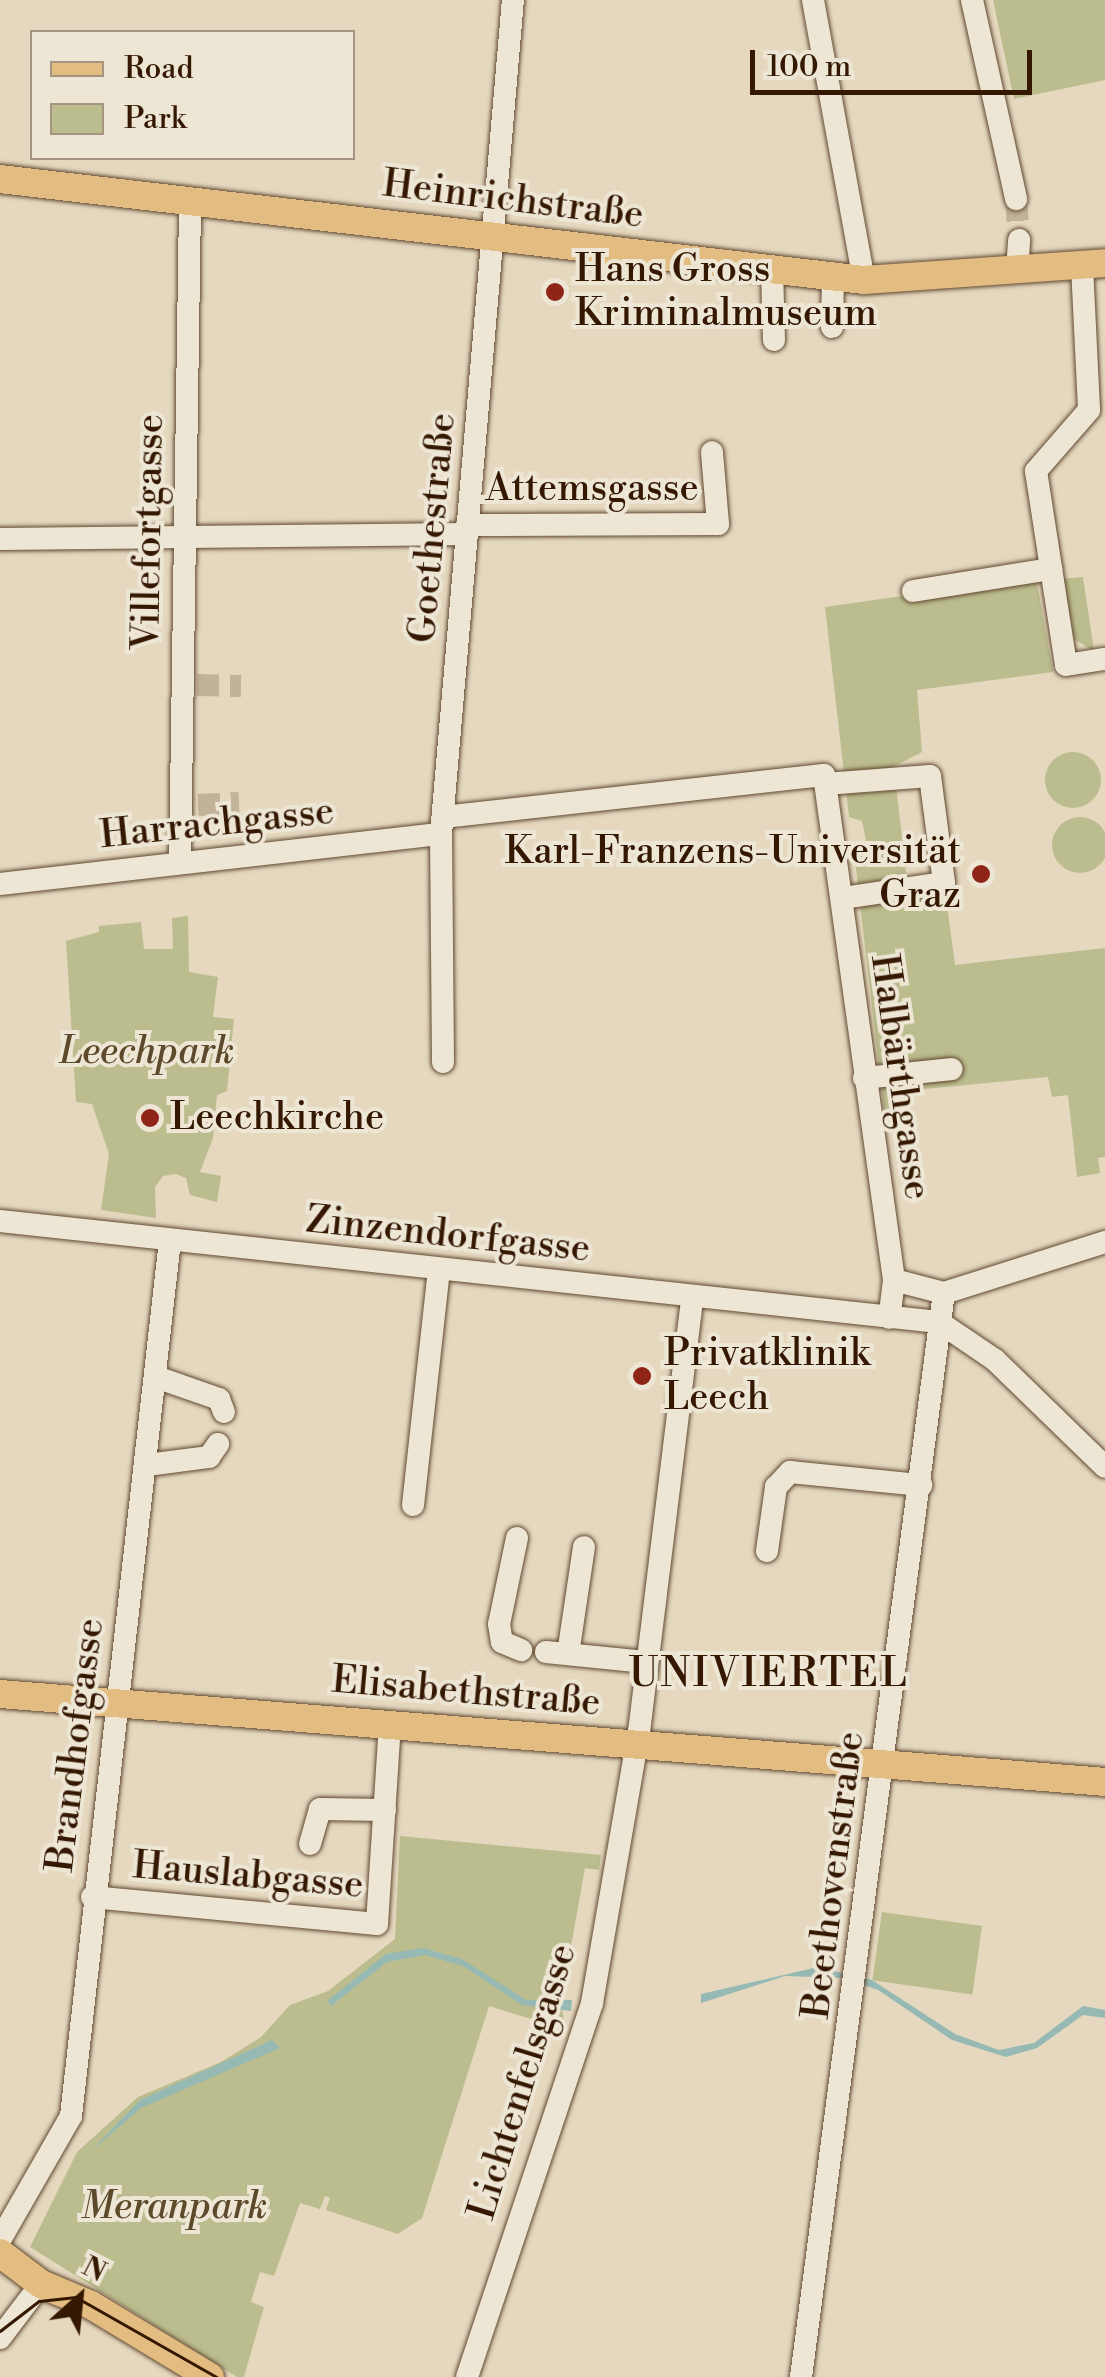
<!DOCTYPE html>
<html>
<head>
<meta charset="utf-8">
<style>
  body { margin:0 }
  #map { position:relative; width:1105px; height:2377px; overflow:hidden; background:#e5d8bf; font-family:"Libre Bodoni",serif }
  div>[style] { position:absolute }
  [style*='--x'] { left:calc(var(--x)*1px); top:calc(var(--y)*1px); width:calc(var(--w)*1px); rotate:calc(var(--a)*1deg) }
  .green>* { inset:0; background:#bbbd8e; transform-origin:0 0 }
  .round { border-radius:50% }
  .water>* { inset:0; background:#96b9b4 }
  .minor-tunnel>* { height:22px; margin-top:-11px; transform-origin:0; background:repeating-linear-gradient(90deg,#c2b299 0 22px,transparent 0 33px) }
  .roads { filter:drop-shadow(0 0 2px #614830) drop-shadow(0 0 2px #614830) }
  .minor>* { height:22px; margin:-11px; padding:0 11px; transform-origin:11px; border-radius:11px; background:#eee6d5 }
  .major>* { height:28px; margin:-14px; padding:0 14px; transform-origin:14px; border-radius:14px; background:#e2bc80 }
  .tram>* { height:2.5px; margin:-1.25px; padding:0 1.25px; transform-origin:1.25px; border-radius:1.25px; background:#351801 }
  .dots>* { width:28px; height:28px; translate:-50% -50%; box-sizing:border-box; border:5px solid #eee6d5; border-radius:50% }
  span { translate:-50% -50%; white-space:nowrap; text-align:center; line-height:1.15; -webkit-text-stroke:8px #eee6d5; paint-order:stroke }
  .street-label { font-size:38px; color:#351801 }
  .poi-label { font-size:38px; color:#351801 }
  .left { translate:0 -50%; text-align:left }
  .right { translate:-100% -50%; text-align:right }
  .park-label { font-size:38px; color:#5d4a2b; font-style:italic }
  .neighbourhood-label { font-size:40px; color:#351801; letter-spacing:2.5px }
  .legend { position:absolute; left:30px; top:30px; width:325px; height:130px; box-sizing:border-box; background:#eee6d5; border:2px solid #a49480; margin:0; padding:12px 18px; list-style:none; font-size:30px; color:#351801 }
  .legend li { display:flex; align-items:center; gap:20px; height:50px }
  .legend b { width:50px; border:2px solid #a49480 }
  .north { position:absolute; left:30px; top:2247px; width:100px; height:100px; -webkit-text-stroke:8px #eee6d5; paint-order:stroke; rotate:27deg; font-size:28px; font-weight:700; line-height:40px; text-align:center; color:#351801 }
  .north::after { content:''; display:block; margin:auto; width:35px; height:45px; background:#351801; clip-path:polygon(50% 0,100% 100%,50% 72%,0 100%) }
  .scale { position:absolute; left:750px; top:50px; width:282px; height:45px; box-sizing:border-box; border:5px solid #351801; border-top:0; padding-left:12px; font-size:30px; line-height:35px; white-space:nowrap; color:#351801; -webkit-text-stroke:8px #eee6d5; paint-order:stroke }
</style>
</head>
<body>
<div id="map">
  <div class="green">
    <i style="clip-path:polygon(993px 0,1105px 0,1105px 80px,1014px 99px)"></i>
    <i style="clip-path:polygon(1036px 577px,1053px 672px,917px 690px,922px 752px,895px 766px,895px 777px,907px 880px,944px 883px,955px 965px,1105px 948px,1105px 1157px,1098px 1158px,1100px 1173px,1077px 1177px,1068px 1095px,1052px 1097px,1048px 1077px,893px 1092px,894px 1110px,884px 1111px,855px 860px,867px 845px,862px 821px,849px 817px,825px 607px)"></i>
    <i style="clip-path:polygon(1083px 577px,1094px 651px,1071px 637px,1061px 579px)"></i>
    <i class="round" style="left:1045px;top:752px;width:56px;height:56px"></i>
    <i class="round" style="left:1052px;top:817px;width:56px;height:56px"></i>
    <i style="clip-path:polygon(188px 916px,189px 972px,218px 977px,213px 1017px,234px 1019px,227px 1091px,217px 1095px,213px 1138px,200px 1172px,221px 1176px,217px 1202px,190px 1195px,186px 1178px,176px 1174px,163px 1176px,155px 1187px,156px 1218px,101px 1210px,109px 1154px,92px 1104px,76px 1102px,66px 941px,99px 932px,99px 926px,141px 922px,144px 949px,173px 949px,172px 918px)"></i>
    <i style="clip-path:polygon(400px 1836px,601px 1855px,599px 1870px,585px 1868px,561px 2003px,566px 2030px,489px 2006px,422px 2218px,398px 2234px,326px 2210px,330px 2198px,325px 2196px,320px 2209px,300px 2203px,274px 2276px,260px 2272px,251px 2302px,264px 2307px,244px 2377px,237px 2377px,30px 2247px,77px 2152px,138px 2097px,221px 2062px,261px 2037px,290px 2005px,328px 1991px,395px 1939px)"></i>
    <i style="left:882px;top:1912px;width:101px;height:69px;rotate:8deg"></i>
  </div>
  <div class="water">
    <i style="clip-path:polygon(423px 1948px,462px 1959px,526px 2000px,572px 2000px,571px 2011px,522px 2005px,463px 1966px,425px 1955px,387px 1962px,331px 2006px,327px 2001px,386px 1954px)"></i>
    <i style="clip-path:polygon(818px 1967px,872px 1980px,955px 2034px,999px 2050px,1034px 2043px,1083px 2006px,1105px 2010px,1105px 2018px,1083px 2015px,1037px 2048px,1006px 2057px,952px 2040px,878px 1990px,842px 1978px,785px 1976px,701px 2003px,701px 1994px)"></i>
    <i style="clip-path:polygon(272px 2040px,280px 2048px,141px 2108px,90px 2152px,140px 2100px)"></i>
  </div>
  <div class="minor-tunnel">
    <i style="--x:1016;--y:199;--w:41;--a:85.8"></i>
    <i style="--x:197;--y:685;--w:44;--a:1.3"></i>
    <i style="--x:198;--y:805;--w:41;--a:-2.8"></i>
  </div>
  <div class="roads">
    <div class="minor">
      <i style="--x:813;--y:0;--w:285;--a:79.7"></i>
      <i style="--x:972;--y:0;--w:204;--a:77.5"></i>
      <i style="--x:1082;--y:266;--w:144;--a:87.2"></i>
      <i style="--x:1089;--y:410;--w:81;--a:131"></i>
      <i style="--x:1036;--y:471;--w:196;--a:81.2"></i>
      <i style="--x:1066;--y:665;--w:39;--a:-9"></i>
      <i style="--x:772;--y:269;--w:71;--a:88.4"></i>
      <i style="--x:1017;--y:271;--w:31;--a:-86"></i>
      <i style="--x:832;--y:327;--w:50;--a:-88.9"></i>
      <i style="--x:467;--y:525;--w:251;--a:-0.2"></i>
      <i style="--x:718;--y:524;--w:72;--a:-94.8"></i>
      <i style="--x:0;--y:539;--w:466;--a:-0.6"></i>
      <i style="--x:913;--y:591;--w:140;--a:-9.1"></i>
      <i style="--x:825;--y:784;--w:105;--a:-4.4"></i>
      <i style="--x:930;--y:776;--w:108;--a:82.5"></i>
      <i style="--x:944;--y:883;--w:103;--a:171.6"></i>
      <i style="--x:443;--y:817;--w:383;--a:-6.3"></i>
      <i style="--x:824;--y:775;--w:510;--a:82.11"></i>
      <i style="--x:894;--y:1280;--w:38;--a:97"></i>
      <i style="--x:180;--y:863;--w:661;--a:-89.13"></i>
      <i style="--x:0;--y:884;--w:444;--a:-6.5"></i>
      <i style="--x:443;--y:1062;--w:228;--a:-90.5"></i>
      <i style="--x:441;--y:834;--w:837;--a:-85.07"></i>
      <i style="--x:864;--y:1078;--w:88;--a:-5.8"></i>
      <i style="--x:0;--y:1221;--w:944;--a:6.14"></i>
      <i style="--x:939;--y:1322;--w:68;--a:34.2"></i>
      <i style="--x:995;--y:1360;--w:153;--a:44.2"></i>
      <i style="--x:894;--y:1280;--w:52;--a:14.6"></i>
      <i style="--x:944;--y:1293;--w:169;--a:-17.6"></i>
      <i style="--x:156;--y:1377;--w:67;--a:19.2"></i>
      <i style="--x:219;--y:1399;--w:14;--a:69"></i>
      <i style="--x:147;--y:1465;--w:63;--a:-7.4"></i>
      <i style="--x:209;--y:1457;--w:16;--a:-55"></i>
      <i style="--x:413;--y:1505;--w:237;--a:-83.7"></i>
      <i style="--x:517;--y:1538;--w:88;--a:101.8"></i>
      <i style="--x:499;--y:1624;--w:18;--a:81"></i>
      <i style="--x:502;--y:1642;--w:21;--a:23"></i>
      <i style="--x:767;--y:1551;--w:65;--a:-82"></i>
      <i style="--x:776;--y:1487;--w:21;--a:-47"></i>
      <i style="--x:790;--y:1472;--w:132;--a:5.7"></i>
      <i style="--x:546;--y:1652;--w:100;--a:5.7"></i>
      <i style="--x:568;--y:1654;--w:108;--a:-81.5"></i>
      <i style="--x:310;--y:1844;--w:36;--a:-74"></i>
      <i style="--x:320;--y:1809;--w:65;--a:0.9"></i>
      <i style="--x:92;--y:1897;--w:286;--a:5.4"></i>
      <i style="--x:377;--y:1924;--w:201;--a:-86.3"></i>
      <i style="--x:0;--y:2240;--w:143;--a:-60.2"></i>
      <i style="--x:71;--y:2116;--w:882;--a:-83.55"></i>
      <i style="--x:0;--y:2338;--w:68;--a:-52.8"></i>
      <i style="--x:467;--y:2377;--w:394;--a:-71.5"></i>
      <i style="--x:592;--y:2003;--w:275;--a:-80.2"></i>
      <i style="--x:639;--y:1732;--w:437;--a:-83"></i>
      <i style="--x:801;--y:2377;--w:1093;--a:-82.49"></i>
    </div>
    <div class="major">
      <i style="--x:0;--y:179;--w:870;--a:6.67"></i>
      <i style="--x:864;--y:280;--w:242;--a:-4"></i>
      <i style="--x:0;--y:1694;--w:1108;--a:4.55"></i>
      <i style="--x:0;--y:2253;--w:51;--a:37.1"></i>
      <i style="--x:41;--y:2284;--w:54;--a:22.8"></i>
      <i style="--x:91;--y:2305;--w:139;--a:31.2"></i>
    </div>
  </div>
  <div class="tram">
    <i style="--x:0;--y:2331;--w:49;--a:-37.6"></i>
    <i style="--x:39;--y:2301;--w:37;--a:-6"></i>
    <i style="--x:76;--y:2297;--w:162;--a:29.6"></i>
  </div>
  <div class="dots">
    <i style="left:555px;top:292px;background:#8f2418"></i>
    <i style="left:981px;top:874px;background:#8f2418"></i>
    <i style="left:150px;top:1118px;background:#8f2418"></i>
    <i style="left:642px;top:1376px;background:#8f2418"></i>
  </div>
  <div class="street-label">
    <span style="left:513px;top:200px;rotate:7deg">Heinrichstraße</span>
    <span style="left:592px;top:489px">Attemsgasse</span>
    <span style="left:433px;top:528px;rotate:-85deg">Goethestraße</span>
    <span style="left:149px;top:532px;rotate:-89deg">Villefortgasse</span>
    <span style="left:217px;top:824px;rotate:-6deg">Harrachgasse</span>
    <span style="left:900px;top:1077px;rotate:82deg">Halbärthgasse</span>
    <span style="left:448px;top:1235px;rotate:6deg">Zinzendorfgasse</span>
    <span style="left:466px;top:1692px;rotate:5deg">Elisabethstraße</span>
    <span style="left:76px;top:1745px;rotate:-83deg">Brandhofgasse</span>
    <span style="left:834px;top:1875px;rotate:-83deg">Beethovenstraße</span>
    <span style="left:248px;top:1876px;rotate:5deg">Hauslabgasse</span>
    <span style="left:523px;top:2082px;rotate:-73deg">Lichtenfelsgasse</span>
  </div>
  <div class="poi-label">
    <span class="left" style="left:575px;top:292px">Hans Gross<br>Kriminalmuseum</span>
    <span class="right" style="left:961px;top:874px">Karl-Franzens-Universität<br>Graz</span>
    <span class="left" style="left:170px;top:1118px">Leechkirche</span>
    <span class="left" style="left:664px;top:1376px">Privatklinik<br>Leech</span>
  </div>
  <div class="park-label">
    <span style="left:147px;top:1052px">Leechpark</span>
    <span style="left:174px;top:2207px">Meranpark</span>
  </div>
  <div class="neighbourhood-label">
    <span style="left:769px;top:1674px">UNIVIERTEL</span>
  </div>
  <ul class="legend">
  <li><b style="height:12px;background:#e2bc80"></b>Road</li>
  <li><b style="height:28px;background:#bbbd8e"></b>Park</li>
  </ul>
  <div class="north">N</div>
  <div class="scale">100 m</div>
</div>
</body>
</html>
